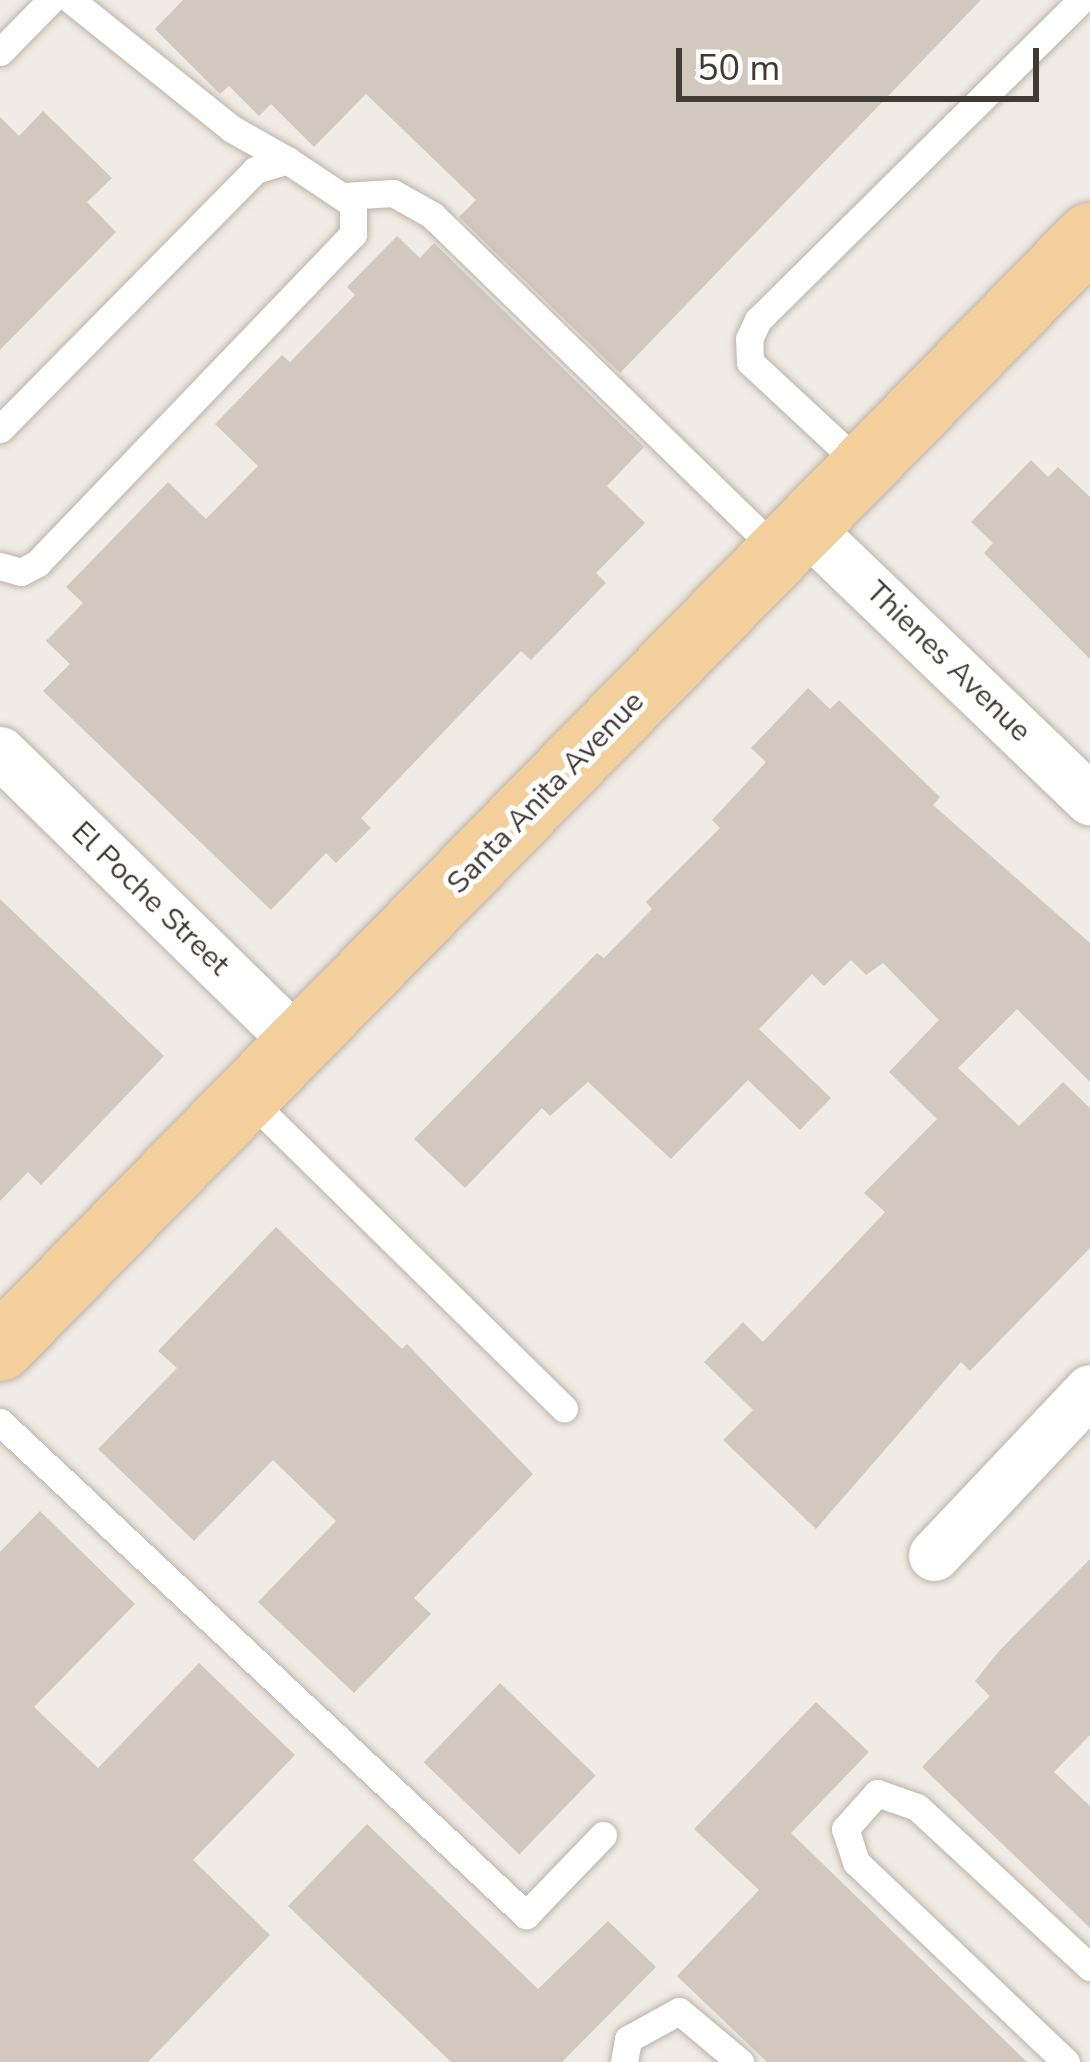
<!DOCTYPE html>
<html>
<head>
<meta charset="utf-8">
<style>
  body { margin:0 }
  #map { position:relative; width:1090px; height:2062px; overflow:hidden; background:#f0ebe4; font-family:"Nunito Sans",sans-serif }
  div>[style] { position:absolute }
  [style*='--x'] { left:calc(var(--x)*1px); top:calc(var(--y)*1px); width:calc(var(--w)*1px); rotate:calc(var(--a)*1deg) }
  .building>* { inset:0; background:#d3c8be; transform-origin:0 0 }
  .roads { filter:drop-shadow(0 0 3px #bdb4ab) drop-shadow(0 0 3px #bdb4ab) }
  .service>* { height:27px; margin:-13.5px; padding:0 13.5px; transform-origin:13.5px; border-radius:13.5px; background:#fff }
  .minor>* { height:51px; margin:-25.5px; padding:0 25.5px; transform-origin:25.5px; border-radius:25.5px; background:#fff }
  .primary>* { height:66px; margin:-33px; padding:0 33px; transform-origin:33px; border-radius:33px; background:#f2cf9b }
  span { translate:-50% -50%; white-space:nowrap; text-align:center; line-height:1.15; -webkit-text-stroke:10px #fff; paint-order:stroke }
  .street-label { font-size:30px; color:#413b35 }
  .scale { position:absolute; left:676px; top:48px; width:363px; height:54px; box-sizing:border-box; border:6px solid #413b35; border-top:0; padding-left:15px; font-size:36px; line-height:42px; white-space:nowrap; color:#413b35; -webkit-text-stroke:9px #fff; paint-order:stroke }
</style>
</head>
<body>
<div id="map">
  <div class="building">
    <i style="clip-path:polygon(183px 0,981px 0,620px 373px,459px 217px,476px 200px,366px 94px,314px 147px,271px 104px,259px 116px,229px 86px,220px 94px,155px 29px)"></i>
    <i style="clip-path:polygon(43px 111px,112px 178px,87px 202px,116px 232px,0 350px,0 117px,19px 136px)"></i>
    <i style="clip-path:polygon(397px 236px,420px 258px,434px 243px,644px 447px,607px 486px,645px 523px,596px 573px,606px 583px,531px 660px,521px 651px,361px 818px,371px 828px,336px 863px,326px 853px,271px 910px,43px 691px,70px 664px,46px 641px,83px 603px,66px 587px,168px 482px,206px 519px,258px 466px,215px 424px,282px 355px,290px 362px,355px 295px,347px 287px)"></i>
    <i style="clip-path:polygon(1031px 460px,1048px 477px,1058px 467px,1090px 497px,1090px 659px,984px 553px,993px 543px,971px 522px)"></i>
    <i style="clip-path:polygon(808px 688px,830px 709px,839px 700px,940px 797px,933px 805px,1090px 943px,1090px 1082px,1017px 1009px,958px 1068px,1019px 1126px,1063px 1082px,1090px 1108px,1090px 1248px,970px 1371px,961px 1362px,816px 1529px,723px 1440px,753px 1410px,704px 1362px,743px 1322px,763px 1342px,885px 1212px,864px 1193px,937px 1119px,889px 1072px,939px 1020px,883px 963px,866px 975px,851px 960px,824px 986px,812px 974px,759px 1029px,831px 1098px,800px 1130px,748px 1080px,671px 1159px,588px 1082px,550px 1116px,542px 1108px,465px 1188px,414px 1139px,597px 953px,604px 958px,652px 909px,646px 902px,720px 828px,712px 820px,766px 762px,751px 748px)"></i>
    <i style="clip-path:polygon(0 899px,164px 1056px,41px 1185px,28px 1172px,0 1201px)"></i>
    <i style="clip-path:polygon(276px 1227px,402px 1349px,407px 1344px,533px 1474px,414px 1598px,431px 1614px,354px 1693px,258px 1602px,336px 1521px,273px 1460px,194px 1541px,98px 1449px,177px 1368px,158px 1351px)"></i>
    <i style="clip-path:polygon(40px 1511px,135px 1604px,34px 1707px,98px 1768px,199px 1663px,295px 1755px,193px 1860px,270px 1935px,148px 2062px,0 2062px,0 1552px)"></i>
    <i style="clip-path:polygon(1090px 1559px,1090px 1735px,1054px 1772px,1090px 1806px,1090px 1928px,922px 1767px,990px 1696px,975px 1681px,999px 1651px)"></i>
    <i style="left:500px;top:1683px;width:133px;height:110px;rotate:44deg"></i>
    <i style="clip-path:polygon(816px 1702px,869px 1752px,791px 1833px,1027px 2062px,767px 2062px,677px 1976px,759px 1890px,694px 1829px)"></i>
    <i style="clip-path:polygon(367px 1824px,538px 1989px,608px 1921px,656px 1967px,562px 2062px,451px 2062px,288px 1906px)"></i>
  </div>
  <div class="roads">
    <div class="service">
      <i style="--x:71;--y:0;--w:206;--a:38.7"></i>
      <i style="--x:232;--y:129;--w:63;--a:29.4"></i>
      <i style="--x:0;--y:52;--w:73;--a:-45.6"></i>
      <i style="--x:344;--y:196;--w:49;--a:-3.5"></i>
      <i style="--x:393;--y:193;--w:45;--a:29.4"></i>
      <i style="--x:432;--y:215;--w:484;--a:44.2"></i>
      <i style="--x:0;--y:429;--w:363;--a:-45.4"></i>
      <i style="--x:255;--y:170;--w:34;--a:-17"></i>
      <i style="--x:287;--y:160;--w:79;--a:33.7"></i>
      <i style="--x:353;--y:204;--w:30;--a:90"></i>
      <i style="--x:353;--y:234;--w:455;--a:133.8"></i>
      <i style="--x:38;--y:563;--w:19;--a:152"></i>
      <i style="--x:21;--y:572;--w:22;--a:-164"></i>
      <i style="--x:863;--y:467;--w:154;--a:-137.1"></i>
      <i style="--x:750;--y:362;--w:23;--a:-92"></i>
      <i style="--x:749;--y:339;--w:21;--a:-65"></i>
      <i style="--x:758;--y:320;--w:455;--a:-44.7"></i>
      <i style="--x:248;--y:1098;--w:443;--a:44.5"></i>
      <i style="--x:0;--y:1422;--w:721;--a:43.15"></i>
      <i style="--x:526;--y:1915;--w:111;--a:-46.1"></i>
      <i style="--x:624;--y:2062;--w:23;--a:-80"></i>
      <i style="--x:628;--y:2039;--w:58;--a:-28.8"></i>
      <i style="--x:679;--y:2011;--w:80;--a:39.9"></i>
      <i style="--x:1066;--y:2062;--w:290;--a:-136.4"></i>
      <i style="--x:856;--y:1862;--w:35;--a:-108"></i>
      <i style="--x:845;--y:1829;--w:48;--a:-48.4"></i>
      <i style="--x:877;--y:1793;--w:42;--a:19.3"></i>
      <i style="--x:917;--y:1807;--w:236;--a:42.8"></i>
    </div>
    <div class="minor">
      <i style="--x:805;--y:526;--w:395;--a:43.8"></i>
      <i style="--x:0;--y:752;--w:419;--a:44.3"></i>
      <i style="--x:934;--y:1555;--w:227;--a:-46.6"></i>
    </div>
    <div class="primary">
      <i style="--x:0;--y:1348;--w:1557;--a:-45.57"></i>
    </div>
  </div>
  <div class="street-label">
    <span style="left:948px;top:662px;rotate:44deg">Thienes Avenue</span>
    <span style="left:546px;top:793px;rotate:-46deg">Santa Anita Avenue</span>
    <span style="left:150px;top:899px;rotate:44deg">El Poche Street</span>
  </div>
  <div class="scale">50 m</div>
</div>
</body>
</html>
